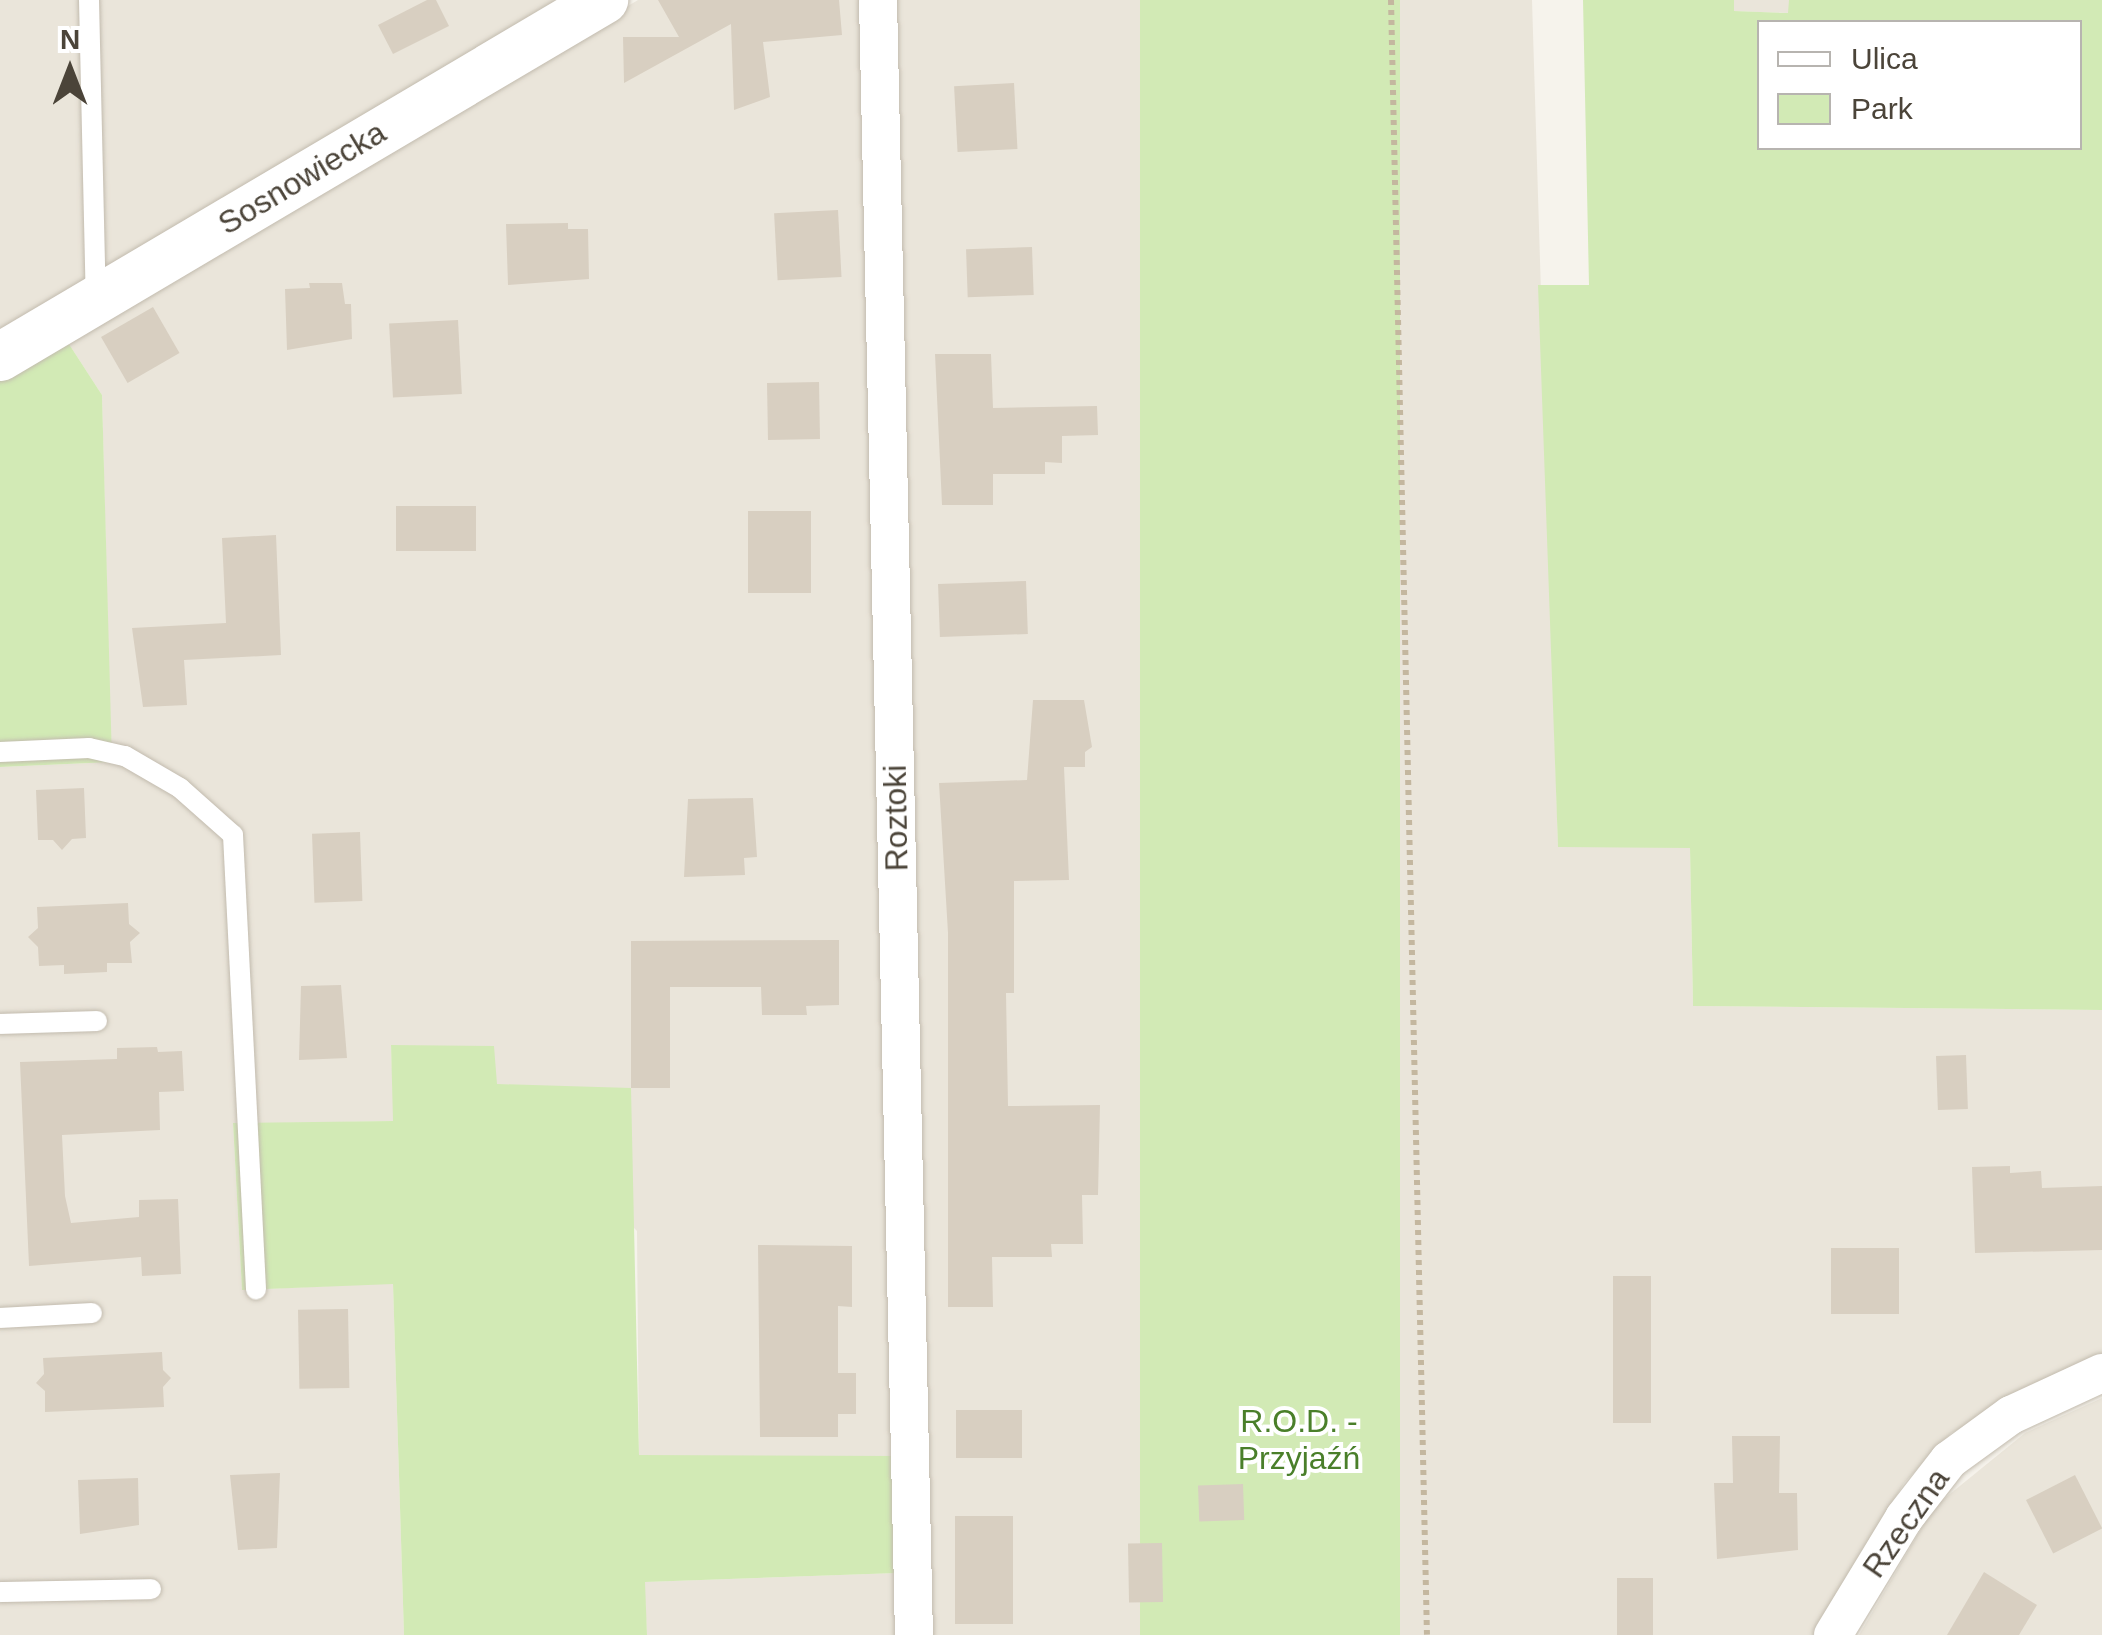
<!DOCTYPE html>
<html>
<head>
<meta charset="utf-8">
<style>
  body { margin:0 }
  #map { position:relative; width:2102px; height:1635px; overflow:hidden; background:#f6f3ec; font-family:Arial,sans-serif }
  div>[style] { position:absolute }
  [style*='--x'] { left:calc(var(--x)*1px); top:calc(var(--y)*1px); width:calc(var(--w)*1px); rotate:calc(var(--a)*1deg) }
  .residential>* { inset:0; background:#eae5da }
  .green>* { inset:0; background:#d2eab5; transform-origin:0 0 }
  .building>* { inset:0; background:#d8cfc1; transform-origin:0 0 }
  .path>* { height:6px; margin-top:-3px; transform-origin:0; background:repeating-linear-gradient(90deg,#c4b79f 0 5px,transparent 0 10px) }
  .roads { filter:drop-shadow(0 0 2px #c2bbae) drop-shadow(0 0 2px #c2bbae) }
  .service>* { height:20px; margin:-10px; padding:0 10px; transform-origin:10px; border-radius:10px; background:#fff }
  .minor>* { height:38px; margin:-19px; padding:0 19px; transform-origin:19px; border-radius:19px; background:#fff }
  .tertiary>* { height:48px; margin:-24px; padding:0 24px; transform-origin:24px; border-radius:24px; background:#fff }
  span { translate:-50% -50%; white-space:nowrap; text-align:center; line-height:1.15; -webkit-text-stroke:8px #fff; paint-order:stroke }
  .street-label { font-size:32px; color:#4b4439 }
  .park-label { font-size:32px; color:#4a7f2a }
  .legend { position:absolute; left:1757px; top:20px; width:325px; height:130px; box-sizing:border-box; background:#fff; border:2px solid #b7b4b0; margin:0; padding:12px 18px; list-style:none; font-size:30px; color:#4b4439 }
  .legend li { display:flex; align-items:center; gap:20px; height:50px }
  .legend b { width:50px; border:2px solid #b7b4b0 }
  .north { position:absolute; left:20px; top:20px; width:100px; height:100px; -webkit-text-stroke:8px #fff; paint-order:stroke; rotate:0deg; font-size:28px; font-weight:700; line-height:40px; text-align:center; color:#4b4439 }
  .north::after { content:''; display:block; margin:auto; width:35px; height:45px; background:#4b4439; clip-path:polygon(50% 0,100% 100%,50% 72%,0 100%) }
</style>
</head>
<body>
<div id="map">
  <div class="residential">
    <i style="clip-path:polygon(0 0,556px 0,0 333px)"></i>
    <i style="clip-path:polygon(638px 0,1532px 0,1558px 846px,1690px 847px,1693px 1006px,2102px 1010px,2102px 1357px,1951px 1433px,1904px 1483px,1813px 1635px,647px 1635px,644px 1582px,896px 1573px,898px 1456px,639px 1456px,637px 1231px,496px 1084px,391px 1045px,394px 1121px,233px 1124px,242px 1290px,393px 1283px,404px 1635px,0 1635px,0 767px,111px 762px,102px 395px,67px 341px)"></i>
    <i style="clip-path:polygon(1734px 0,1799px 0,1789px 1px,1789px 13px,1734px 11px)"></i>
    <i style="clip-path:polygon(2102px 1398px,2102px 1635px,1859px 1635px,1934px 1507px,2025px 1433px)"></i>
  </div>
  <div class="green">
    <i style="left:1140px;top:0;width:260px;height:1635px"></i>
    <i style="clip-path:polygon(evenodd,1583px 0,1734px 0,1734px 11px,1788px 13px,1789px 0,2102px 0,2102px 1010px,1693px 1006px,1690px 848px,1558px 847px,1538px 285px,1589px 285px,1583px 0,1760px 22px,2080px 22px,2080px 148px,1760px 148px,1760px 22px)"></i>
    <i style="clip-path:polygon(67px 341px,102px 395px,112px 762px,0 767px,0 380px)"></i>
    <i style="clip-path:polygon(391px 1045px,494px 1046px,497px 1084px,631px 1088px,639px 1455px,898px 1456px,897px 1573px,645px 1582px,647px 1635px,404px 1635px,393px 1284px,242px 1290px,233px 1123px,393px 1121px)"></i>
  </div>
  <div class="building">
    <i style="clip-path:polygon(427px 0,436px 0,449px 26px,393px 54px,378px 25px)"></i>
    <i style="clip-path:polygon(658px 0,839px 0,842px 35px,763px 42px,770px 97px,734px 110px,731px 24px,624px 83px,623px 37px,679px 37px)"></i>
    <i style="left:1014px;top:83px;width:66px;height:60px;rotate:87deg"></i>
    <i style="left:838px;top:210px;width:67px;height:64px;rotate:87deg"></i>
    <i style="clip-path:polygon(568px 223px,568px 229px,588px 229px,589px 279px,508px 285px,506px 224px)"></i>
    <i style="left:1032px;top:247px;width:48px;height:66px;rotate:88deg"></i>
    <i style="clip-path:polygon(309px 283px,342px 283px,345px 304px,351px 304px,352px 339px,287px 350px,285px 289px,310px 288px)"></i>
    <i style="left:153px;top:307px;width:53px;height:60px;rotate:60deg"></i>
    <i style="left:458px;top:320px;width:74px;height:69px;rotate:87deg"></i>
    <i style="clip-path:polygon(935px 354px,991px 354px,993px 408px,1097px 406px,1098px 435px,1062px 436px,1062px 463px,1045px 462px,1045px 474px,993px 474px,993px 505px,942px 505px)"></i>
    <i style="left:819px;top:382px;width:57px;height:52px;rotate:89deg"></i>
    <i style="left:396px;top:506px;width:80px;height:45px"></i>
    <i style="left:748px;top:511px;width:63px;height:82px"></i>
    <i style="clip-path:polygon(276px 535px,281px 655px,184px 660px,187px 705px,143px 707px,132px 628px,226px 623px,222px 538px)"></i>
    <i style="left:1026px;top:581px;width:53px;height:88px;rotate:88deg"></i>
    <i style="clip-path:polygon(1033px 700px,1084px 700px,1092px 747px,1085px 752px,1085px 767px,1064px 767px,1069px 880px,1014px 881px,1014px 993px,1006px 993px,1008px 1106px,1100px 1105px,1098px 1195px,1082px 1195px,1083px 1244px,1051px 1244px,1052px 1257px,992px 1257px,993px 1307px,948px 1307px,948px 933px,939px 783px,1027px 780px)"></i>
    <i style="clip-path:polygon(84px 788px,86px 838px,72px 839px,62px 850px,53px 840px,38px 840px,36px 790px)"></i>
    <i style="clip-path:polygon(753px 798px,757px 857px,744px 858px,745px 875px,684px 877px,688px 799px)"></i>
    <i style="left:360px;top:832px;width:69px;height:48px;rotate:88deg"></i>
    <i style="clip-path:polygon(128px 903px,129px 924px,140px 933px,130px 942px,132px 963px,107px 963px,107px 972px,64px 974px,64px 965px,39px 966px,38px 947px,28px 937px,38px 928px,37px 907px)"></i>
    <i style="clip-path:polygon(839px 940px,839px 1005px,806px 1006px,807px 1015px,762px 1015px,761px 987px,670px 987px,670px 1088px,631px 1088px,631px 941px)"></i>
    <i style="clip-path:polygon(341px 985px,347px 1058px,299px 1060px,301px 986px)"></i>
    <i style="clip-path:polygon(157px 1047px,158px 1052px,182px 1051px,184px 1091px,159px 1092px,160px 1130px,62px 1135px,65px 1196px,71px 1223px,139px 1217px,139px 1200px,178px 1199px,181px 1274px,142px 1276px,141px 1257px,29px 1266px,20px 1062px,117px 1059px,117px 1048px)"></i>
    <i style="left:1966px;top:1055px;width:54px;height:30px;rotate:88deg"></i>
    <i style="clip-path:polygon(2010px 1166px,2010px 1173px,2041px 1171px,2042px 1188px,2102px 1186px,2102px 1250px,1975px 1253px,1972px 1167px)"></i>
    <i style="clip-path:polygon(758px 1245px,852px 1246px,852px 1307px,838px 1306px,838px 1373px,856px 1373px,856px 1414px,838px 1414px,838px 1437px,760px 1437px)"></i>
    <i style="left:1831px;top:1248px;width:68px;height:66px"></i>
    <i style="left:1613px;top:1276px;width:38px;height:147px"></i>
    <i style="left:348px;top:1309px;width:79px;height:50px;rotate:89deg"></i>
    <i style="clip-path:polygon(162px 1352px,163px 1370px,171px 1378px,163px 1387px,164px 1407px,45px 1412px,45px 1391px,36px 1383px,44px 1374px,43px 1358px)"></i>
    <i style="left:956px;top:1410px;width:66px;height:48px"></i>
    <i style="clip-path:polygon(1732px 1436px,1780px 1436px,1779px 1493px,1797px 1493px,1798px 1550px,1717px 1559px,1714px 1483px,1733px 1483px)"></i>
    <i style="clip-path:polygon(280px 1473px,277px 1548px,238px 1550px,230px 1475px)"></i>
    <i style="left:2075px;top:1475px;width:60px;height:55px;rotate:63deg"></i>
    <i style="clip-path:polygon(138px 1478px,139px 1525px,80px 1534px,78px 1480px)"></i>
    <i style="left:1243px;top:1484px;width:36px;height:45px;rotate:88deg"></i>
    <i style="left:955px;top:1516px;width:58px;height:108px"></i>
    <i style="left:1162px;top:1543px;width:59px;height:34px;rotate:89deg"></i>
    <i style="clip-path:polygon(1984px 1572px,2037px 1605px,2019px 1635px,1947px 1635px)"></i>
    <i style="left:1617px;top:1578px;width:36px;height:57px"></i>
  </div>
  <div class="path">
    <i style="--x:1391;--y:0;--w:1635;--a:88.74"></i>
  </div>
  <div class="roads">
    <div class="service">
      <i style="--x:89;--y:0;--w:298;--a:88.7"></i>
      <i style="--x:0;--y:752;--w:89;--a:-2.6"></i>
      <i style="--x:89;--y:748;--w:37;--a:13"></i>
      <i style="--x:125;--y:756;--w:64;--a:30.2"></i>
      <i style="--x:180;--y:788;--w:71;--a:41.6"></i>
      <i style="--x:233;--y:835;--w:455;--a:87.1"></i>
      <i style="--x:0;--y:1024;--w:97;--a:-1.8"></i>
      <i style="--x:0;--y:1318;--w:92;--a:-3.1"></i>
      <i style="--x:0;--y:1592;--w:151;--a:-1.1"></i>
    </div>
    <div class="minor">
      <i style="--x:878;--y:0;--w:1635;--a:88.74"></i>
      <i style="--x:1833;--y:1635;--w:137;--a:-58.7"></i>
      <i style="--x:1904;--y:1518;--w:73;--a:-52.2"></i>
      <i style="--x:1949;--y:1460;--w:77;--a:-36"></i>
      <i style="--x:2011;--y:1415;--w:100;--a:-24.8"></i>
    </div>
    <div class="tertiary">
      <i style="--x:0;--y:357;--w:702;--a:-30.59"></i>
    </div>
  </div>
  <div class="street-label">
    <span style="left:302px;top:178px;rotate:-31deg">Sosnowiecka</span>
    <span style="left:896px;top:818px;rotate:-91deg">Roztoki</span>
    <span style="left:1906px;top:1523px;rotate:-55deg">Rzeczna</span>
  </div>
  <div class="park-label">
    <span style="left:1299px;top:1440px">R.O.D. -<br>Przyjaźń</span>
  </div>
  <ul class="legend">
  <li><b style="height:12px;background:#fff"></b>Ulica</li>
  <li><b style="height:28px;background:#d2eab5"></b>Park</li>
  </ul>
  <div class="north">N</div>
</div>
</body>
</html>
